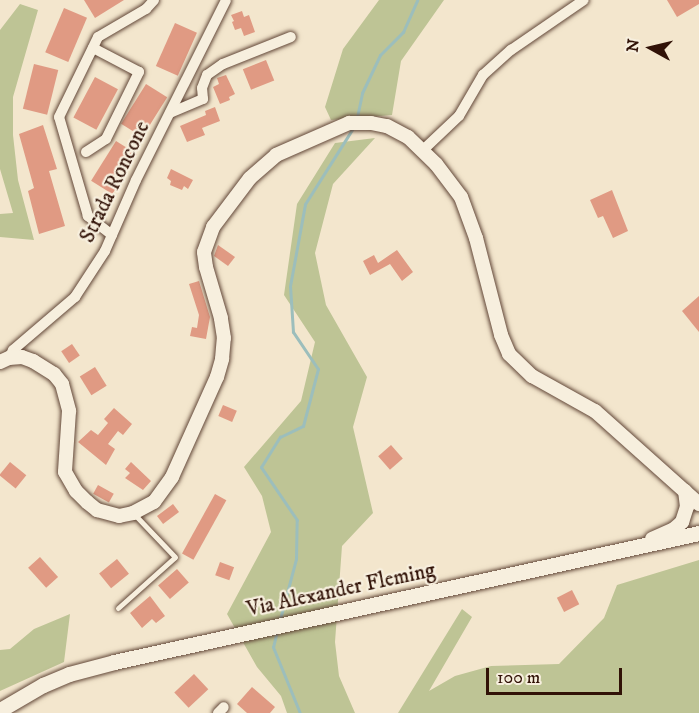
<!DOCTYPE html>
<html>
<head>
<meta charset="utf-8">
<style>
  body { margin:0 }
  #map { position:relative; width:699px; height:713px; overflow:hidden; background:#f3e6cd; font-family:"IM FELL DW Pica",serif }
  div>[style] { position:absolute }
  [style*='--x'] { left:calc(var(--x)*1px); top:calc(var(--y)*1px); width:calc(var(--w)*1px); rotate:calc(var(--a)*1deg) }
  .green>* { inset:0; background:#bec495 }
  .stream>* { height:3px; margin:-1.5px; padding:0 1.5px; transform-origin:1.5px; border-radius:1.5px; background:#9cbebc }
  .building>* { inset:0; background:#e09a83; transform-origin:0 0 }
  .roads { filter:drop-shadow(0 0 2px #624738) drop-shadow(0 0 2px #624738) }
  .service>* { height:5px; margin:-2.5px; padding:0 2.5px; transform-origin:2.5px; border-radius:2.5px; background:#f7efde }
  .minor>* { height:10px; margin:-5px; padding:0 5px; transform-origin:5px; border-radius:5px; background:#f7efde }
  .tertiary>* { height:14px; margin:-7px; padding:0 7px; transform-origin:7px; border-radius:7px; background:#f7efde }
  .secondary>* { height:15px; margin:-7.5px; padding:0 7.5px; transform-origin:7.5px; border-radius:7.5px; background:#f7efde }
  span { translate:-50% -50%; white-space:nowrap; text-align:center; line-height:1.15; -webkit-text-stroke:4.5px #f7efde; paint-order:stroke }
  .street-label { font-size:21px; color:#311207 }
  .north { position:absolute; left:621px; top:18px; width:60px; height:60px; -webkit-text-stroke:4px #f7efde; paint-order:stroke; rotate:278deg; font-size:16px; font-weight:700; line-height:24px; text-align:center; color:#311207 }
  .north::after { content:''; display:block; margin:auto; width:21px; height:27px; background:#311207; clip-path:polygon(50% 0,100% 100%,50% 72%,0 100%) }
  .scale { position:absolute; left:486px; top:668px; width:136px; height:27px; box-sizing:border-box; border:3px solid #311207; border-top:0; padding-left:8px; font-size:18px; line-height:21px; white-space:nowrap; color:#311207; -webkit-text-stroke:4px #f7efde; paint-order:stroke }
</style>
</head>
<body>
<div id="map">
  <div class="green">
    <i style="clip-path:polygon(379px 0,444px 0,401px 61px,392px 115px,331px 120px,325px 107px,343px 49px)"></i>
    <i style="clip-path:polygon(20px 4px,38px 10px,13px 97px,13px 135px,18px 180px,34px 240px,0 237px,0 214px,13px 213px,0 169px,0 30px)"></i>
    <i style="clip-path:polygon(375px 138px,333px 184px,315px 253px,326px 305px,367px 377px,353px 427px,373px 513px,342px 546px,335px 642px,339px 676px,355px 713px,287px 713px,281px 696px,257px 667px,227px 614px,271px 532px,262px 496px,244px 467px,301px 401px,315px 342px,284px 295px,297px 204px,335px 143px)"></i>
    <i style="clip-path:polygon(699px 560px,699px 713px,398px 713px,462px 609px,472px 617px,429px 691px,455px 676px,491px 666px,559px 664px,604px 618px,617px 585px)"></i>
    <i style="clip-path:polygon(70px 614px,64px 662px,0 691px,0 650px,10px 649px,34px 629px)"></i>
  </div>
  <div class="stream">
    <i style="--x:357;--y:117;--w:25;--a:-78"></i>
    <i style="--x:362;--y:93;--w:42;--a:-64.7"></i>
    <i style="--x:380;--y:55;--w:33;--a:-45"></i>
    <i style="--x:403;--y:32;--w:35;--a:-66"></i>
    <i style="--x:280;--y:619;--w:62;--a:-75.1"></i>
    <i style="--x:296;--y:559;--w:39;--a:-89"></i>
    <i style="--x:297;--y:520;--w:64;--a:-124.2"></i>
    <i style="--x:261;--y:467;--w:36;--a:-58"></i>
    <i style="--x:280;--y:437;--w:25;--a:-26"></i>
    <i style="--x:303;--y:426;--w:59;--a:-75.3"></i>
    <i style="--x:318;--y:369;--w:45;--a:-124"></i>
    <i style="--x:293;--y:332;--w:46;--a:-93.7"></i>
    <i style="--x:290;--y:286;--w:83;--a:-79.6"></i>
    <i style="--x:305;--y:204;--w:90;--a:-57.7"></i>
    <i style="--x:277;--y:631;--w:16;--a:104"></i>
    <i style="--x:273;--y:647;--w:71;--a:67.8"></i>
  </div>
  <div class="building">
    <i style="clip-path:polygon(84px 0,124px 0,95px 18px)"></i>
    <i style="clip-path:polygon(667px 0,699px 0,699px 4px,677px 17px)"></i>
    <i style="left:64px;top:8px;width:25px;height:48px;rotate:23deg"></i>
    <i style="clip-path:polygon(242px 11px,244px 17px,249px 15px,255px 32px,244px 36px,241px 28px,235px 30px,232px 22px,234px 21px,231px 15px)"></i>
    <i style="left:175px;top:23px;width:24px;height:47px;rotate:24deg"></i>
    <i style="left:266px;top:60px;width:22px;height:25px;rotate:68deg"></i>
    <i style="left:34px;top:64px;width:25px;height:46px;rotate:14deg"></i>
    <i style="clip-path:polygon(226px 75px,235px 94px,229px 97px,230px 100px,220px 104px,213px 87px,219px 84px,217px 78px)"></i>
    <i style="left:95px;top:77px;width:26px;height:46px;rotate:28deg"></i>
    <i style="left:146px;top:84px;width:25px;height:47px;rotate:32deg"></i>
    <i style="clip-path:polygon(215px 107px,220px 121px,202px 128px,205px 135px,187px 142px,180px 126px,206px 115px,205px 111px)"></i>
    <i style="clip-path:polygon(43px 125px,57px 169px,49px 171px,65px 226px,39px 234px,28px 191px,34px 188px,19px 134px)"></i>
    <i style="left:116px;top:141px;width:25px;height:47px;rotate:32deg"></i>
    <i style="clip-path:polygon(171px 169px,193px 180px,188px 189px,184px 186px,182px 190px,170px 185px,171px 181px,167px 178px)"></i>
    <i style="clip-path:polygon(612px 190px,628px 231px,613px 238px,603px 216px,598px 218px,590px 200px)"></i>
    <i style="clip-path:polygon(218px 245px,235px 257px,228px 266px,214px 256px)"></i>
    <i style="clip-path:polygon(397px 250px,413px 272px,402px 281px,390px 264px,370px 275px,363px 261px,374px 255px,378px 263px)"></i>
    <i style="clip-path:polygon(199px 281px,210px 317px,206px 339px,190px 336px,192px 327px,197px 328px,199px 315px,189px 284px)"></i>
    <i style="clip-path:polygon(699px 296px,699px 332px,682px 311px)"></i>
    <i style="left:72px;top:344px;width:14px;height:13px;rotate:56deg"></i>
    <i style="left:95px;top:367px;width:22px;height:18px;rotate:58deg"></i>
    <i style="left:223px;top:405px;width:15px;height:12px;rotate:23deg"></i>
    <i style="clip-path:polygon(114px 408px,132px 424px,123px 435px,118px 431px,108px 444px,115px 449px,106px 465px,78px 442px,91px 430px,98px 435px,108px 423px,104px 419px)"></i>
    <i style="left:391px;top:445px;width:18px;height:17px;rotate:49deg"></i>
    <i style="left:10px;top:462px;width:21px;height:17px;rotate:39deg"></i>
    <i style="clip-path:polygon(131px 462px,151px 481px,143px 490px,125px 478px,130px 473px,125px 469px)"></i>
    <i style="left:98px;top:485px;width:18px;height:10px;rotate:29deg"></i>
    <i style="left:215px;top:494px;width:13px;height:68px;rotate:29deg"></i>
    <i style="left:173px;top:504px;width:10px;height:20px;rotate:53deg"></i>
    <i style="left:40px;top:557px;width:27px;height:16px;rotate:48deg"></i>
    <i style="left:117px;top:559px;width:19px;height:23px;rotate:51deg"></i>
    <i style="left:220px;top:562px;width:15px;height:14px;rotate:20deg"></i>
    <i style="left:177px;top:569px;width:18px;height:25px;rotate:49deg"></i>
    <i style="left:572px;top:590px;width:16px;height:17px;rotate:63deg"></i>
    <i style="clip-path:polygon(150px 596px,165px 616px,156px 623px,152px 619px,142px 628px,130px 613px)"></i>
    <i style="left:194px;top:674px;width:21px;height:27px;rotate:47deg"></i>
    <i style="clip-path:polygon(252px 687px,275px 707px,270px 713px,247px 713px,237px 704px)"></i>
  </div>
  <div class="roads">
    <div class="service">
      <i style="--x:118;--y:608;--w:76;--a:-41.8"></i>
      <i style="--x:175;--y:557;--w:59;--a:-133.6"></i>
    </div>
    <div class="minor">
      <i style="--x:170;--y:113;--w:36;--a:-23"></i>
      <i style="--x:203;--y:99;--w:11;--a:-95"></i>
      <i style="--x:202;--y:88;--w:14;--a:-69"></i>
      <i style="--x:207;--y:75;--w:19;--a:-35"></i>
      <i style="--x:223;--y:64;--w:73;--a:-21.7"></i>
      <i style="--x:422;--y:151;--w:51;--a:-43.4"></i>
      <i style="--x:459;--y:116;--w:48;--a:-59.7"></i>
      <i style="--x:483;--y:75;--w:38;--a:-42"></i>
      <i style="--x:511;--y:50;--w:88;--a:-34.4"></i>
      <i style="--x:86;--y:152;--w:24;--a:-33"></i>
      <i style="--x:106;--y:139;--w:75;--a:-63.8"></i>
      <i style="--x:139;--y:72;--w:52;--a:-152.4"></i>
      <i style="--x:112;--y:235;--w:31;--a:-142"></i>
      <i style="--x:88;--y:216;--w:103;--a:-106.3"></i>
      <i style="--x:59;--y:117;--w:89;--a:-64"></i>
      <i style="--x:98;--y:37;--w:56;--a:-30.3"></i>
      <i style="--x:146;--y:9;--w:12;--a:-48"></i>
      <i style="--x:9;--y:358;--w:9;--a:-63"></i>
      <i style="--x:13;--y:350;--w:82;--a:-40.5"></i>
      <i style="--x:75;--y:297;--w:55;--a:-56.9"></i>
      <i style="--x:105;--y:251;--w:77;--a:-66.4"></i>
      <i style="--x:136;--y:180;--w:201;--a:-63.4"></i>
      <i style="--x:218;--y:713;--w:8;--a:-45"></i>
    </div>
    <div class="tertiary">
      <i style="--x:0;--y:362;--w:10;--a:-24"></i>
      <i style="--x:9;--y:358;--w:13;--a:-4"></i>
      <i style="--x:22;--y:357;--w:12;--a:20"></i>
      <i style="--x:33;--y:361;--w:25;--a:32"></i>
      <i style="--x:54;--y:374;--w:13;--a:51"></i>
      <i style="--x:62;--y:384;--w:28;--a:75"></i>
      <i style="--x:69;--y:411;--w:61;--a:93.8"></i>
      <i style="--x:65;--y:472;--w:22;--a:60"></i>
      <i style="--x:76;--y:491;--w:16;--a:45"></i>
      <i style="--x:87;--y:502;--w:13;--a:39"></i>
      <i style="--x:97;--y:510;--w:23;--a:15"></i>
      <i style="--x:119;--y:516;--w:14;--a:-12"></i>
      <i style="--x:133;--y:513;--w:24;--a:-28"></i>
      <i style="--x:154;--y:502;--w:31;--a:-54"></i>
      <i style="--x:172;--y:477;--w:110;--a:-65.8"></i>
      <i style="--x:217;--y:377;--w:19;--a:-74"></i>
      <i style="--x:222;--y:359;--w:21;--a:-85"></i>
      <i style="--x:224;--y:338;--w:20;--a:-99"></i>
      <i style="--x:221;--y:318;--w:53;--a:-106.4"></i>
      <i style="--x:206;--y:267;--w:15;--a:-98"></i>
      <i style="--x:204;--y:252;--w:27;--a:-70"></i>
      <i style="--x:213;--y:227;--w:61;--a:-52.9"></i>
      <i style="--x:250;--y:178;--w:35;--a:-41"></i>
      <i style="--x:276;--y:155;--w:80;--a:-23.7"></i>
      <i style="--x:349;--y:123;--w:22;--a:0"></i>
      <i style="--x:371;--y:123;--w:16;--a:11"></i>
      <i style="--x:387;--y:126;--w:24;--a:28"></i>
      <i style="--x:408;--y:137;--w:39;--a:44"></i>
      <i style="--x:436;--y:164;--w:41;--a:52.9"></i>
      <i style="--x:461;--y:197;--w:44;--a:69.9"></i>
      <i style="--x:476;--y:238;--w:100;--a:75.5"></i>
      <i style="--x:501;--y:335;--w:21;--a:67"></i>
      <i style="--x:509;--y:354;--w:32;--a:44"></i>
      <i style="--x:532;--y:376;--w:72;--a:29.1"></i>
      <i style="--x:595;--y:411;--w:140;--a:41.8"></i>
      <i style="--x:652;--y:539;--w:24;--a:-24"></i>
      <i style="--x:674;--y:529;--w:11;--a:-41"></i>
      <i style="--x:682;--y:522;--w:16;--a:-72"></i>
      <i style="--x:687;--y:507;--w:16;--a:-97"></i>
    </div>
    <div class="secondary">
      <i style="--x:0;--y:710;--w:50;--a:-30.2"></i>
      <i style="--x:43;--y:685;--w:28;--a:-23"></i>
      <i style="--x:69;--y:674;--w:47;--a:-14.9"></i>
      <i style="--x:114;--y:662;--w:599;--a:-12.44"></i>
    </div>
  </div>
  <div class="street-label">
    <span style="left:115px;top:182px;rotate:-64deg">Strada Roncone</span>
    <span style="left:341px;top:590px;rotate:-12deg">Via Alexander Fleming</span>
  </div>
  <div class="north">N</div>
  <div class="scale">100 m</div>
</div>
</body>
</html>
